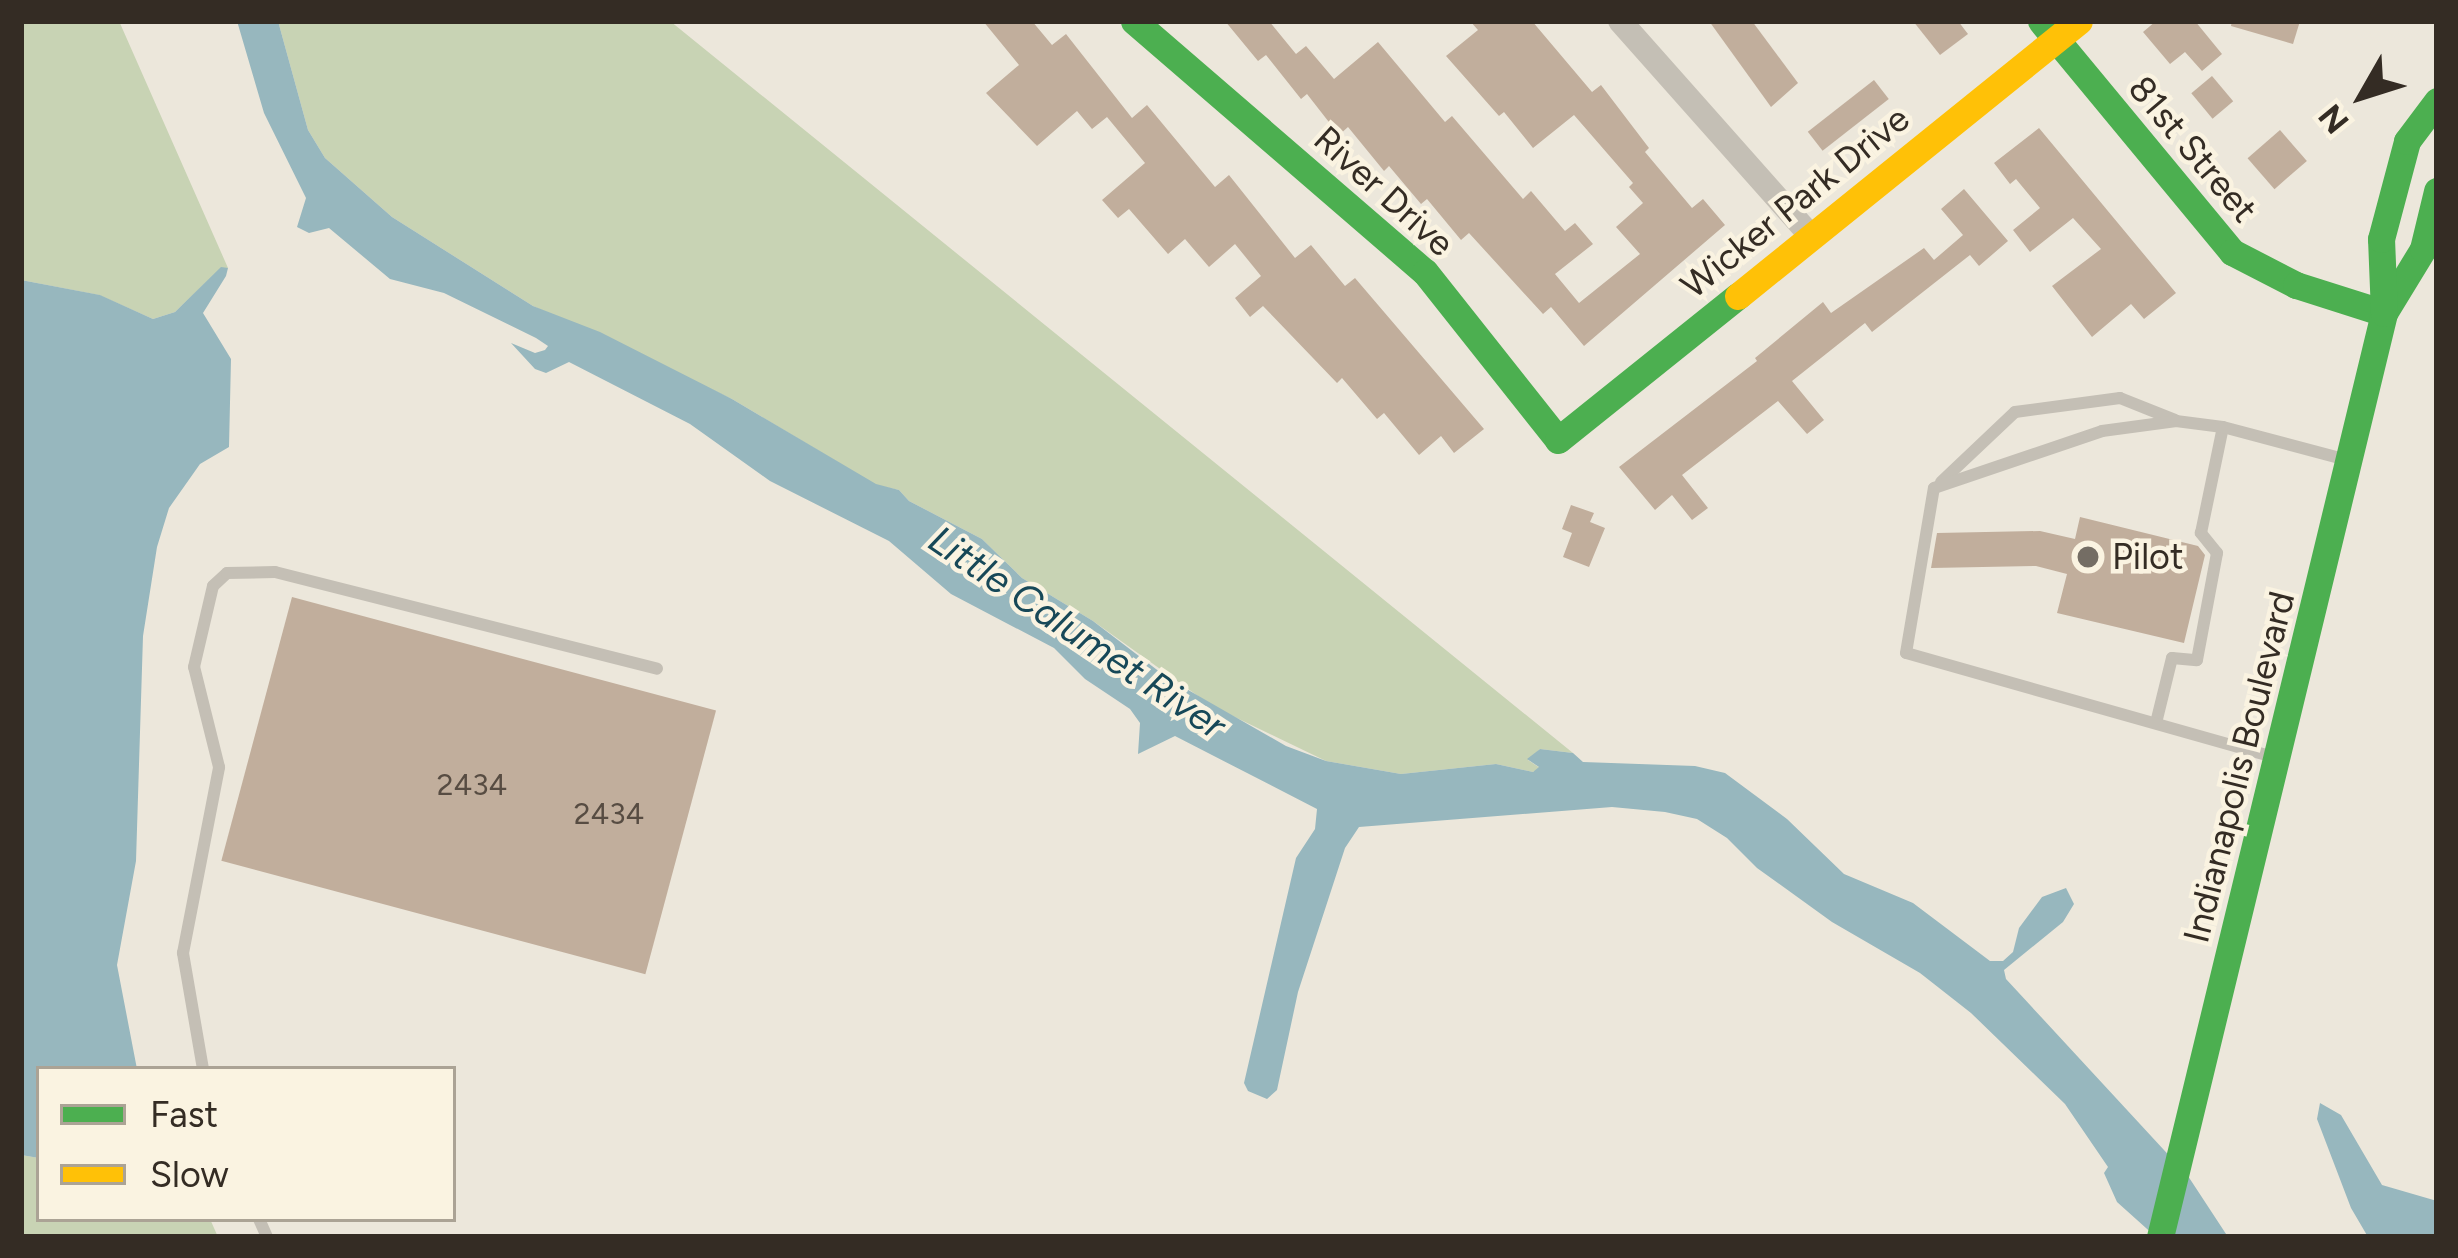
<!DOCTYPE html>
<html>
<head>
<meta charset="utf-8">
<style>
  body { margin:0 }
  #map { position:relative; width:2458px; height:1258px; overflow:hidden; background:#ece7db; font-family:Figtree,sans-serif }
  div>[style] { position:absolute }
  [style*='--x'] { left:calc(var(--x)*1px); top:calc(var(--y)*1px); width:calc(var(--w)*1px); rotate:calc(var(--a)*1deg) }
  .green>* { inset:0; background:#c8d3b4 }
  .water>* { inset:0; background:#97b7be }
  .building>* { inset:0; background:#c1ae9c; transform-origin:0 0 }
  .lane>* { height:12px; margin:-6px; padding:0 6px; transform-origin:6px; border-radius:6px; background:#c4bfb5 }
  .street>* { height:24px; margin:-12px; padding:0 12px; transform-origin:12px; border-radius:12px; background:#c4bfb5 }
  .fast>* { height:27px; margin:-13.5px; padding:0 13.5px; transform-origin:13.5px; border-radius:13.5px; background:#4caf50 }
  .slow>* { height:27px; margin:-13.5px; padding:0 13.5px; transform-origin:13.5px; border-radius:13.5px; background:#ffc107 }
  .dots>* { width:33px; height:33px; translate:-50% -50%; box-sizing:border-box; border:6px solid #faf3e1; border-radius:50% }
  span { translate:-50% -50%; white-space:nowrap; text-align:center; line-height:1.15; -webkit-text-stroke:9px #faf3e1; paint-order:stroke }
  .number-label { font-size:30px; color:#574c42 }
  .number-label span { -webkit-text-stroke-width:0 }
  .street-label { font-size:36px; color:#342c24 }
  .poi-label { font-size:36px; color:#342c24 }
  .left { translate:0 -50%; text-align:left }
  .water-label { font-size:39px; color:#174858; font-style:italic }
  .frame { position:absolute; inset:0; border:24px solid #342c24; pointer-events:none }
  .legend { position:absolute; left:36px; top:1066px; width:420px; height:156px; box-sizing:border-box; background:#faf3e1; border:3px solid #aba395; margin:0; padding:15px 21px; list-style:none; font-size:36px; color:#342c24 }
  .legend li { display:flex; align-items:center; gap:24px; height:60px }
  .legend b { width:60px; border:3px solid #aba395 }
  .north { position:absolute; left:2302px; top:36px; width:120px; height:120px; -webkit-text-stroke:9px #faf3e1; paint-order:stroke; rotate:231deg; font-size:33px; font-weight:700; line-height:48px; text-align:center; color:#342c24 }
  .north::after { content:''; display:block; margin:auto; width:42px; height:54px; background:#342c24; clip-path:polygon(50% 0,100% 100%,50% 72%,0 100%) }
</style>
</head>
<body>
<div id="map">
  <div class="green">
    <i style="clip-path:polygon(21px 21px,119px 21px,228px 268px,221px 268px,175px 312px,153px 319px,99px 295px,21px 280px)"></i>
    <i style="clip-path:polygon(278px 21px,670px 21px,1573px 753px,1540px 749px,1528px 760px,1540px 768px,1533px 772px,1496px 764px,1401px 774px,1326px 761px,1212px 706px,1093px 621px,1022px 578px,982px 539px,909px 501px,899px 490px,876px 485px,732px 399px,533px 306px,392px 217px,325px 158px,308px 130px)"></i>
    <i style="clip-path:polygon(21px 1155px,39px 1158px,39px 1219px,210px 1219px,218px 1237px,21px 1237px)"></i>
  </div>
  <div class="water">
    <i style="clip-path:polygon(237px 21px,278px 21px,308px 130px,325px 158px,392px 217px,533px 306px,600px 332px,732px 399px,876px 484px,899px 490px,909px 501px,982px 539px,1022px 578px,1093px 621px,1169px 679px,1286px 746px,1326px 761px,1401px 774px,1496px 764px,1533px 772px,1539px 767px,1527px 759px,1540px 749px,1573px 753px,1583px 762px,1695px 766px,1725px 773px,1787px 819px,1844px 874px,1913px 903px,1990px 961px,2003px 961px,2013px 952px,2019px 928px,2042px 897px,2066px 888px,2074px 904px,2063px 922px,2004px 970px,2006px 979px,2188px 1176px,2228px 1237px,2156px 1237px,2117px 1202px,2104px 1173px,2108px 1167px,2065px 1104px,1971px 1013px,1920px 973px,1832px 922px,1757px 868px,1727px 838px,1697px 819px,1665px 812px,1612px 807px,1359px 827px,1345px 848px,1298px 992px,1277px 1090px,1267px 1099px,1248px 1091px,1244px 1083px,1296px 858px,1315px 829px,1317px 809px,1175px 736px,1138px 754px,1140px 723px,1130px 709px,1085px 679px,1054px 648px,951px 594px,889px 541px,770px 481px,690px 424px,569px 362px,546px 373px,535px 369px,511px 343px,535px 353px,545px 350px,548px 346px,536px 338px,444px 293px,390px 279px,329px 228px,309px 233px,297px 227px,306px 198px,264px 113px)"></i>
    <i style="clip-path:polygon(221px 267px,228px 268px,226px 276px,203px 313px,231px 359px,229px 447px,200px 464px,169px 508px,157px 547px,143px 636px,136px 861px,117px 965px,137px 1069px,39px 1069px,39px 1158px,21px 1155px,21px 280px,100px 295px,153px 319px,175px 312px)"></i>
    <i style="clip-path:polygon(2320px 1103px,2341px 1115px,2382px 1185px,2437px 1201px,2437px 1237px,2368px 1237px,2351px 1208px,2317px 1119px)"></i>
  </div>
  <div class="building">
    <i style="clip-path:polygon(983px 21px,1032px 21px,1052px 45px,1066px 34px,1132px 118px,1147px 105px,1215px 187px,1229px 175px,1295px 258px,1311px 245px,1345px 286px,1355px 278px,1484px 429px,1454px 453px,1441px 436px,1419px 455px,1384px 413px,1377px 419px,1342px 378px,1337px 383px,1263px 306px,1250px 317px,1235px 298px,1261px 276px,1235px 244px,1209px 267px,1185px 239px,1168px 254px,1129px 209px,1118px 218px,1102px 200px,1145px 163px,1107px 117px,1092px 129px,1077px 111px,1037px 146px,986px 93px,1019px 65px)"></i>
    <i style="clip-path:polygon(1225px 21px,1269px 21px,1296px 54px,1306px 46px,1334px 79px,1378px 42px,1445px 122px,1452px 116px,1523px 199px,1531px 191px,1565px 231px,1575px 223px,1593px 244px,1555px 274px,1579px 303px,1640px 254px,1616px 227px,1643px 203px,1629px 187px,1633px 183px,1574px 115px,1533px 148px,1504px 112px,1499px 116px,1446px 56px,1478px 30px,1470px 21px,1532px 21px,1592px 92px,1601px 85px,1649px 148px,1645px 152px,1692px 208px,1703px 199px,1725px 225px,1584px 346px,1551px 307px,1543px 314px,1469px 233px,1461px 240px,1427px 199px,1421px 204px,1389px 166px,1384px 171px,1348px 127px,1339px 135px,1307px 94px,1301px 99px,1266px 55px,1258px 61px)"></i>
    <i style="clip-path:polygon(1709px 21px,1752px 21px,1798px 83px,1771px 107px)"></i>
    <i style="clip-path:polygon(1913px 21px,1958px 21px,1968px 34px,1940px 55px)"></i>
    <i style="clip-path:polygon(2156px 21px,2195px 21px,2222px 54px,2202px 71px,2185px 52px,2170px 64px,2143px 32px)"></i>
    <i style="clip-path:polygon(2232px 21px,2300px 21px,2293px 44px,2231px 26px)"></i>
    <i style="left:2212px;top:76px;width:33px;height:27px;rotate:50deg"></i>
    <i style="left:1874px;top:80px;width:24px;height:84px;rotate:52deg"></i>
    <i style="clip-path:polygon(2039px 128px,2176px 293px,2144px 319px,2131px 304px,2092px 337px,2052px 286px,2101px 249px,2073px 218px,2030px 252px,2013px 230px,2040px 208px,2016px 179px,2010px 184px,1994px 163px)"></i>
    <i style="left:2280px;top:130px;width:41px;height:43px;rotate:49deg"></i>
    <i style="clip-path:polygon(1964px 189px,2008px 241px,1979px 266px,1970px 255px,1872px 332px,1865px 323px,1792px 381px,1824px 420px,1807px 434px,1778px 401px,1682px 475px,1708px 508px,1692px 520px,1672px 495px,1655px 510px,1619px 467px,1757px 361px,1755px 358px,1823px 302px,1831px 313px,1924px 248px,1934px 260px,1963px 235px,1941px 209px)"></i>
    <i style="clip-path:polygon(1571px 505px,1594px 513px,1590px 522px,1605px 528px,1589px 567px,1563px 557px,1572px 533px,1562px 529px)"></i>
    <i style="clip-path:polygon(2080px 517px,2198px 546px,2205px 555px,2184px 643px,2057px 613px,2067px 574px,2036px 566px,1931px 568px,1937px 533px,2040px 531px,2075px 539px)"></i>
    <i style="left:292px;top:597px;width:439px;height:273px;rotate:15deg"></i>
  </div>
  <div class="lane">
    <i style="--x:1941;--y:482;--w:102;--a:-43.4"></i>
    <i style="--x:2015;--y:412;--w:106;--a:-7.6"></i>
    <i style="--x:2120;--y:398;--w:59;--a:21.8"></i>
    <i style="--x:2156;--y:723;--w:67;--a:-76.2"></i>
    <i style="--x:2172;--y:658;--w:25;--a:5"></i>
    <i style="--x:2197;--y:660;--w:109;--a:-79.4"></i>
    <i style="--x:2217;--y:553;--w:26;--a:-129"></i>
    <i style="--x:2201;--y:533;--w:108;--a:-78.3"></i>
    <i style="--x:2270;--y:756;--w:378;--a:-164.2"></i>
    <i style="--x:1906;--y:653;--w:167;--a:-80.4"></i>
    <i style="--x:1934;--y:488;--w:177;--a:-18.7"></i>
    <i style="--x:2102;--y:431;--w:75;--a:-7.7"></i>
    <i style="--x:2176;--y:421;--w:47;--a:7.3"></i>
    <i style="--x:2223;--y:427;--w:124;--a:14.9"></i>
    <i style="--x:203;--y:1069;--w:118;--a:-99.8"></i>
    <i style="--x:183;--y:953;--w:189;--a:-79"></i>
    <i style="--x:219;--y:767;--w:103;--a:-104"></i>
    <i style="--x:194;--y:667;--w:83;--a:-76.8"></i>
    <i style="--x:213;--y:586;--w:19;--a:-43"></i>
    <i style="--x:227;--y:573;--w:48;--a:-1.2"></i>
    <i style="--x:275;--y:572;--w:394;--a:14.2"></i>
    <i style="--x:259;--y:1219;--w:20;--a:66"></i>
  </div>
  <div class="street">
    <i style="--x:1620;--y:21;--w:286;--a:48.4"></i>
  </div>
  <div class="fast">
    <i style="--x:1134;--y:21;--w:384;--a:40.8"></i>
    <i style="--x:1425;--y:272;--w:214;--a:51.6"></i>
    <i style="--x:1558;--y:440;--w:231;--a:-38.7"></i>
    <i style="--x:2041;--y:21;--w:300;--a:50.4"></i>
    <i style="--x:2232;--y:252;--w:72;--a:27.3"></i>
    <i style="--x:2296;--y:285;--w:92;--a:17.7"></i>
    <i style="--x:2384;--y:313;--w:75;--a:-58.6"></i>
    <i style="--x:2423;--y:249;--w:60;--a:-76.4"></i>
    <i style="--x:2160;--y:1237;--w:951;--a:-76.37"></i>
    <i style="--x:2384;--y:313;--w:74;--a:-92.3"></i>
    <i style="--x:2381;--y:239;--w:101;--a:-75.1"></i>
    <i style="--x:2407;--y:141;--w:50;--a:-53.1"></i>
  </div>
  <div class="slow">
    <i style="--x:1738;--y:296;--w:438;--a:-38.9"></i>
  </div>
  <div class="dots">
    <i style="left:2088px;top:557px;background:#746d64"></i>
  </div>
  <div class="number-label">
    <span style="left:472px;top:785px">2434</span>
    <span style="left:609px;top:814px">2434</span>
  </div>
  <div class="street-label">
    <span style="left:2193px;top:149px;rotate:50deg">81st Street</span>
    <span style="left:1384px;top:191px;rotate:42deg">River Drive</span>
    <span style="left:1795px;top:202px;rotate:-39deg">Wicker Park Drive</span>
    <span style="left:2239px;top:767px;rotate:-76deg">Indianapolis Boulevard</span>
  </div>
  <div class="poi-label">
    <span class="left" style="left:2112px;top:557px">Pilot</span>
  </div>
  <div class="water-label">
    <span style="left:1077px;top:633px;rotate:34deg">Little Calumet River</span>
  </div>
  <div class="frame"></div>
  <ul class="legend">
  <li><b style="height:15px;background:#4caf50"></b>Fast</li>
  <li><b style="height:15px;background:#ffc107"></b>Slow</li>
  </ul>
  <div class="north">N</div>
</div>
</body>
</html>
